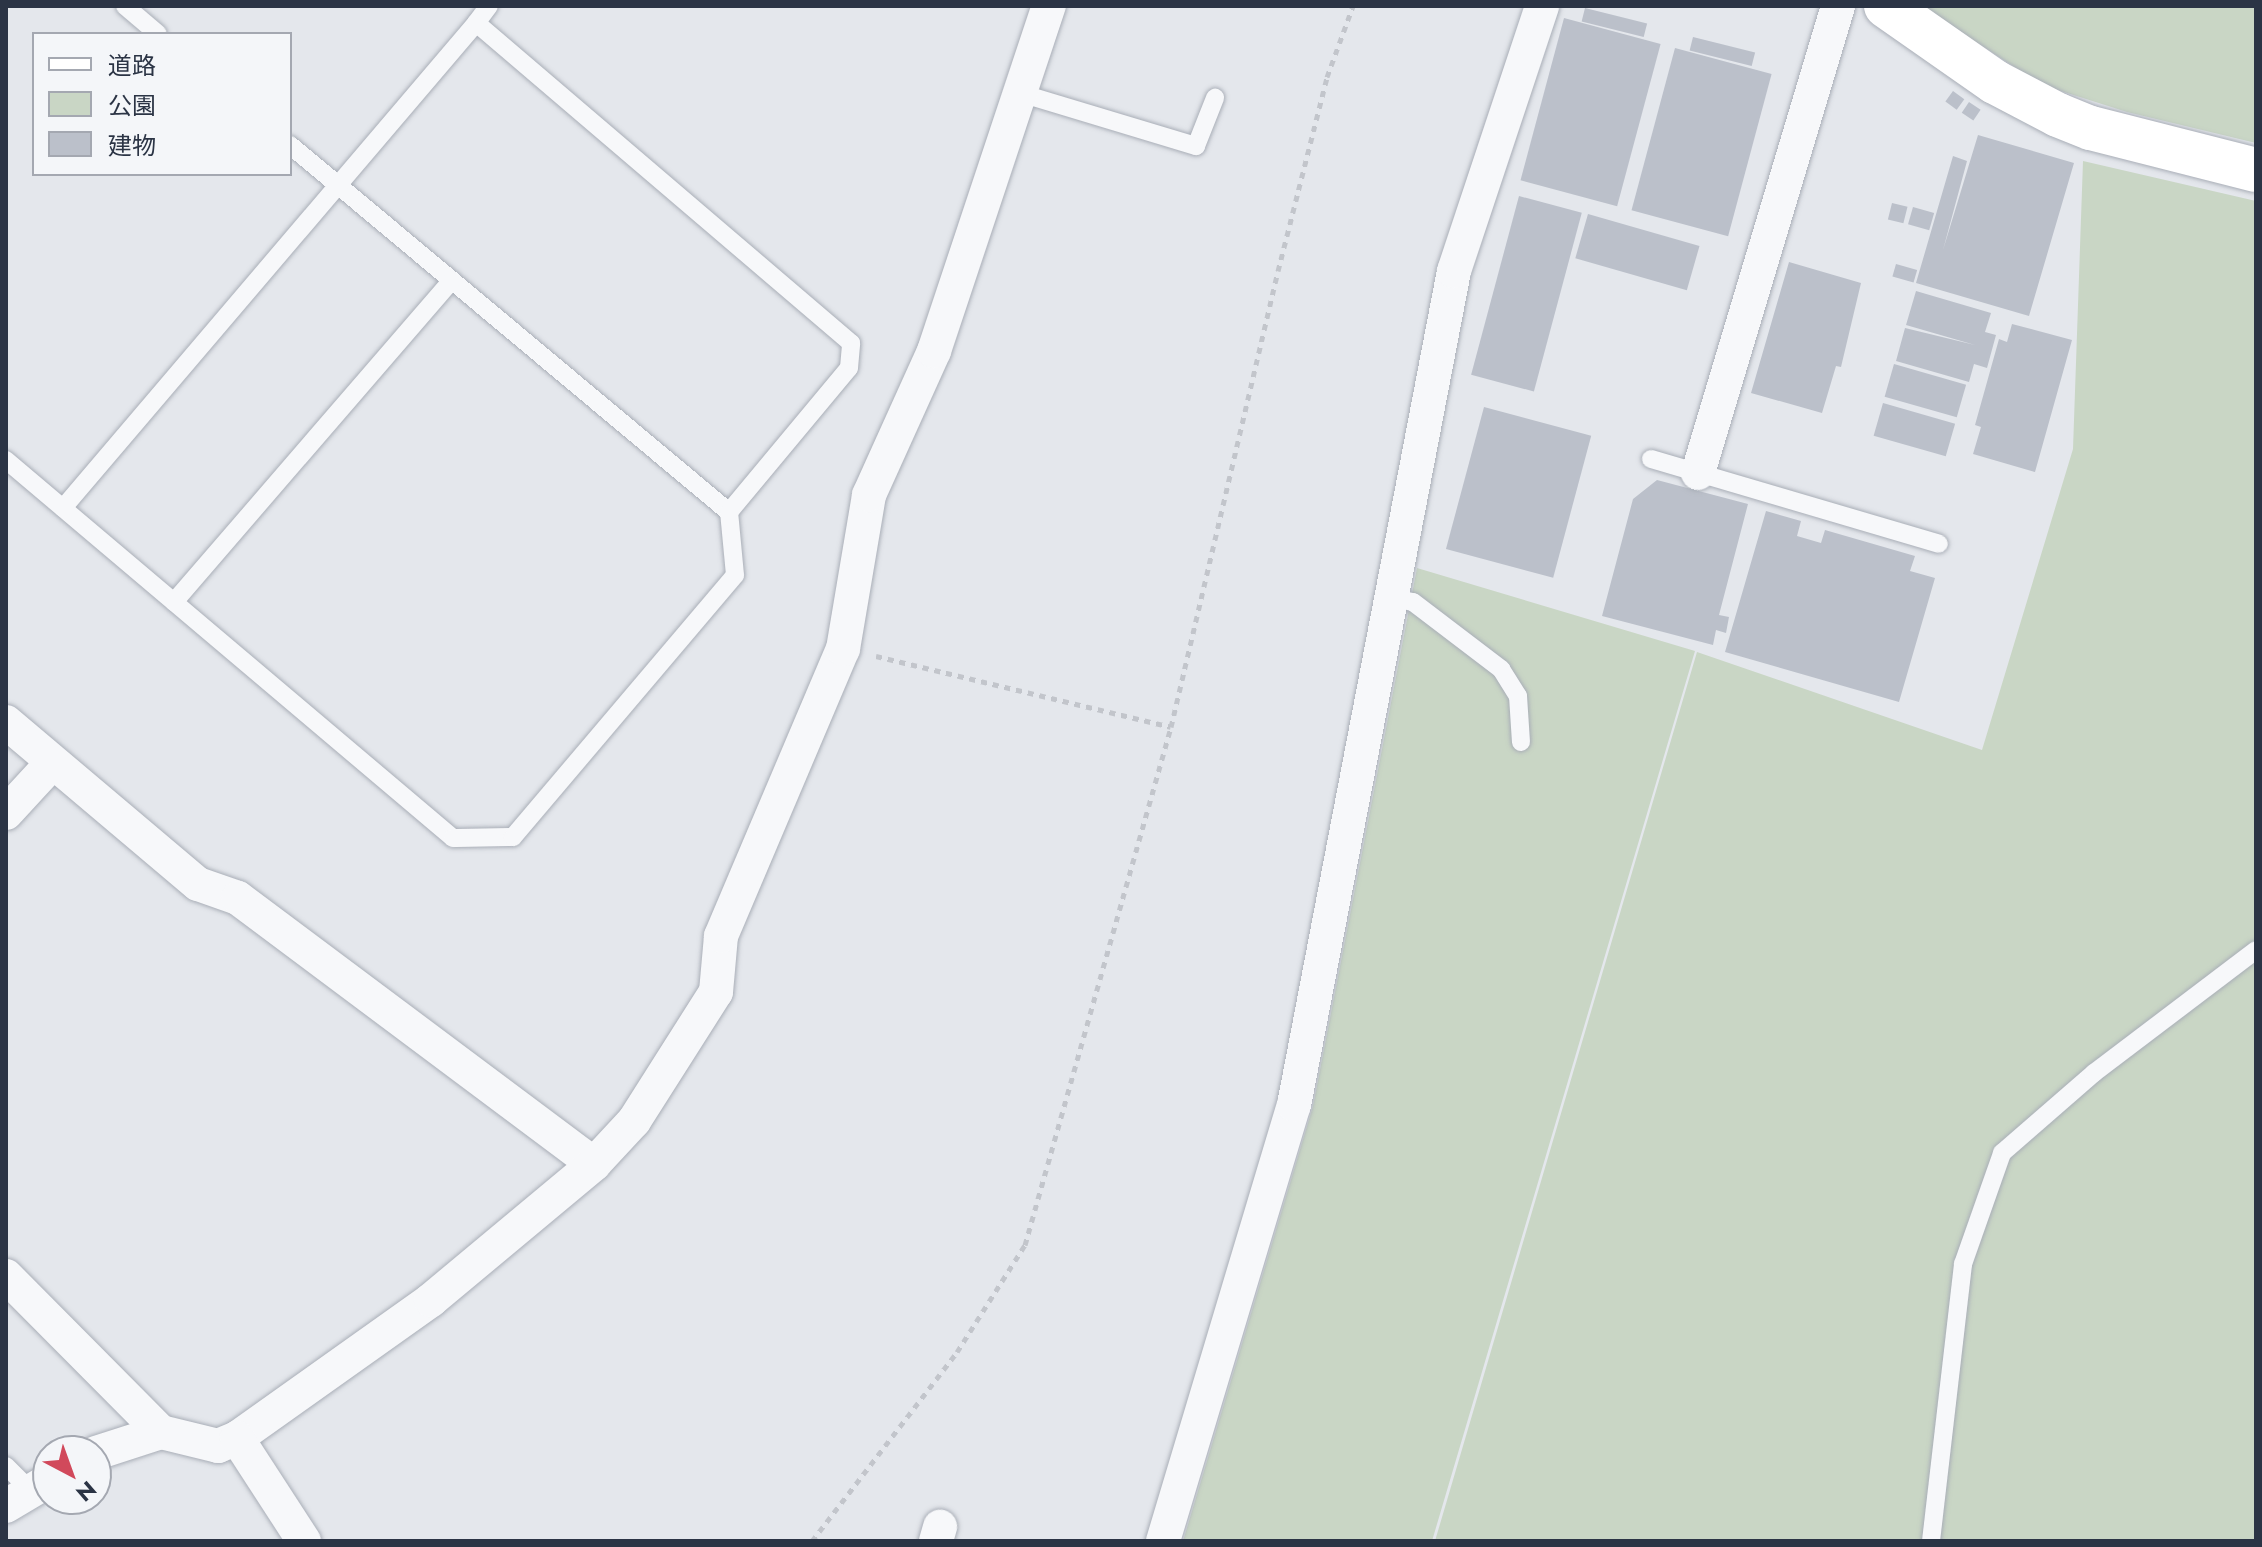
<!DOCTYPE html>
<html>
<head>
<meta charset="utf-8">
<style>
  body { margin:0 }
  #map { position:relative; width:2262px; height:1547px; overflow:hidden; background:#e4e7ec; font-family:Jost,"Noto Sans JP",sans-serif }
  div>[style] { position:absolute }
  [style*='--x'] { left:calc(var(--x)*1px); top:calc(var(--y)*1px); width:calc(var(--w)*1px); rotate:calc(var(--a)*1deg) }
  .green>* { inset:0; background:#c9d6c5 }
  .building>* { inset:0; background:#bbc0ca; transform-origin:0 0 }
  .path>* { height:5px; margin-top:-2.5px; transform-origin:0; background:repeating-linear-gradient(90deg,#c2c5cb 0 6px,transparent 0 12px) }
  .roads { filter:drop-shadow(0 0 2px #a9aeb7) drop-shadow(0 0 2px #a9aeb7) }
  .service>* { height:18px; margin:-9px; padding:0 9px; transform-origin:9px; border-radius:9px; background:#f7f8fa }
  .minor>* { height:34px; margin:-17px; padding:0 17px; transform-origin:17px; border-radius:17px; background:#f7f8fa }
  .secondary>* { height:44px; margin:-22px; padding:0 22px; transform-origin:22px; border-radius:22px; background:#fff }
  span { translate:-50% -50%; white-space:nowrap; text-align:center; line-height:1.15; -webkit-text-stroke:6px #f4f6f9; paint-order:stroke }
  .frame { position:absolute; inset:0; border:8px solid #2b3445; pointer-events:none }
  .legend { position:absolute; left:32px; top:32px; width:260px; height:144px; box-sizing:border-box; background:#f4f6f9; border:2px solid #a4a8b1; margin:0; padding:10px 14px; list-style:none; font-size:24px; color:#2b3445 }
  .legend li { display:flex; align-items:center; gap:16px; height:40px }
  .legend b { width:40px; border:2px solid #a4a8b1 }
  .north { position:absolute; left:32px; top:1435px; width:80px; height:80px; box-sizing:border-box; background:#f4f6f9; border:2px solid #a4a8b1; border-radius:50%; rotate:139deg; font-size:22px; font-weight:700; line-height:32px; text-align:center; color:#2b3445 }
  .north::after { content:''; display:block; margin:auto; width:28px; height:36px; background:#d1495b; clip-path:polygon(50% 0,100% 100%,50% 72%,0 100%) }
</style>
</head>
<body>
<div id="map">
  <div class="green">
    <i style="clip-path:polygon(1921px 6px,2256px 6px,2256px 143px,2127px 112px,2042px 85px)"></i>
    <i style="clip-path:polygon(2083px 161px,2256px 201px,2256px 1541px,1435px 1541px,1697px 652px,1982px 750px,2073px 449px)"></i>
    <i style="clip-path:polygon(1417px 568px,1695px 651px,1432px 1541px,1183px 1541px,1313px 1106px)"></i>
  </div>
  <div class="building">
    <i style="left:1585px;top:8px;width:64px;height:14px;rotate:14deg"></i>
    <i style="left:1564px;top:18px;width:100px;height:168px;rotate:15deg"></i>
    <i style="left:1693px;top:37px;width:64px;height:14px;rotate:14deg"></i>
    <i style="left:1675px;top:48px;width:100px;height:168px;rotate:15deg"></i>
    <i style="left:1953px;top:91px;width:14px;height:13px;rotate:36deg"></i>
    <i style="left:1969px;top:102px;width:14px;height:13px;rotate:34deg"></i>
    <i style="clip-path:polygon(1978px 135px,2074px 163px,2029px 316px,1916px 283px,1953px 156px,1967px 161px,1943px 250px)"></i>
    <i style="left:1519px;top:196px;width:65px;height:185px;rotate:15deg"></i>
    <i style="left:1892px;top:203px;width:16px;height:17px;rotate:14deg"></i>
    <i style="left:1913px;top:207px;width:22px;height:18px;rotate:16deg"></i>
    <i style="left:1588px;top:214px;width:116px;height:46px;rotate:16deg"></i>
    <i style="clip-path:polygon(1789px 262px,1861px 283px,1841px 367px,1836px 366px,1822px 413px,1751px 393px)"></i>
    <i style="left:1896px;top:264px;width:22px;height:13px;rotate:16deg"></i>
    <i style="clip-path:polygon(1916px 291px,1991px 313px,1985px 332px,1996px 335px,1987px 368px,1974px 364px,1969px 382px,1896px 361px,1905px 328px,1975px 345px,1906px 325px)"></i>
    <i style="clip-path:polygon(2012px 324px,2072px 340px,2035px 472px,1973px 454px,1981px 427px,1975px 425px,1999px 339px,2007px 342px)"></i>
    <i style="left:1894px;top:364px;width:75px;height:34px;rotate:16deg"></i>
    <i style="left:1883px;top:403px;width:75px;height:34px;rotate:16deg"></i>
    <i style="left:1484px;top:407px;width:111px;height:147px;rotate:15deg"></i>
    <i style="clip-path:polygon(1657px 480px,1748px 504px,1719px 615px,1729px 617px,1726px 633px,1716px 630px,1713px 645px,1602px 616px,1633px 499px)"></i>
    <i style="clip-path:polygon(1766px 511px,1801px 521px,1797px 536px,1821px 543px,1825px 530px,1915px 556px,1910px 571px,1935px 578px,1899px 702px,1725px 652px)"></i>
  </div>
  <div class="path">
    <i style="--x:876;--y:656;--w:303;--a:13.5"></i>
    <i style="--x:812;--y:1541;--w:238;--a:-52.5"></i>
    <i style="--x:957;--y:1352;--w:127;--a:-57.6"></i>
    <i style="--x:1025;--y:1245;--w:538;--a:-74.26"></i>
    <i style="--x:1171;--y:727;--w:468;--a:-76.8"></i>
    <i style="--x:1278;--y:271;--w:200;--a:-75.8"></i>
    <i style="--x:1327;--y:77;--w:76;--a:-69.9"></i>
  </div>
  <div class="roads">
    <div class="service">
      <i style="--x:125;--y:6;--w:43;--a:40.3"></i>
      <i style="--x:1020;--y:93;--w:184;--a:16.8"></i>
      <i style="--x:1196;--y:146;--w:52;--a:-68.4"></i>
      <i style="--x:290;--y:145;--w:572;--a:39.9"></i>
      <i style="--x:1651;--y:459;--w:300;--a:16.4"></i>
      <i style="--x:6;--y:460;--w:585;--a:40.22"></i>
      <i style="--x:453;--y:838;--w:60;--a:-1"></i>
      <i style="--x:513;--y:837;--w:343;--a:-49.7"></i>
      <i style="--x:735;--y:575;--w:63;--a:-95.4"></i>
      <i style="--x:729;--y:512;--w:187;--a:-50.2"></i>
      <i style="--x:849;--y:368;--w:25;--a:-85"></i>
      <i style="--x:851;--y:343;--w:493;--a:-139.5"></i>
      <i style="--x:476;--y:23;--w:21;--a:-53"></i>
      <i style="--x:63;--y:508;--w:637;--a:-49.58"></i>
      <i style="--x:1392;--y:598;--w:21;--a:11"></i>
      <i style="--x:1413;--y:602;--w:111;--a:37.3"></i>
      <i style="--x:1501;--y:669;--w:32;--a:58"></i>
      <i style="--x:1518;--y:696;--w:46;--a:86.3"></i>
      <i style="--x:174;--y:602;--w:425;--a:-49.2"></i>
      <i style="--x:6;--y:1466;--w:35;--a:45"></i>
      <i style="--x:1931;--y:1541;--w:279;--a:-83.4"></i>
      <i style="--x:1963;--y:1264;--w:118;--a:-70.6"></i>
      <i style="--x:2002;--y:1153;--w:122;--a:-41"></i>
      <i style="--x:2094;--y:1073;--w:203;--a:-37.2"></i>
    </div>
    <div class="minor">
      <i style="--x:1698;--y:473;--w:488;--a:-73.3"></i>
      <i style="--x:6;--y:722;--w:251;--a:40.2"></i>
      <i style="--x:198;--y:884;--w:42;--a:19.3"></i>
      <i style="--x:238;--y:898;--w:444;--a:36.8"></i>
      <i style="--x:6;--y:813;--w:68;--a:-47.4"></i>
      <i style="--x:6;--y:1276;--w:220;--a:45.2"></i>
      <i style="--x:161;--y:1432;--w:59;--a:13.8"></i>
      <i style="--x:218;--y:1446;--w:21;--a:-23"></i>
      <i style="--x:237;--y:1438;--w:238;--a:-35.4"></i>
      <i style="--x:431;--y:1300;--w:212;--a:-39.8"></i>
      <i style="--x:594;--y:1164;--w:59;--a:-47.1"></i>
      <i style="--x:634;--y:1121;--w:153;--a:-57.6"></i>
      <i style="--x:716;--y:992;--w:56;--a:-84.9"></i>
      <i style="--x:721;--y:936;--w:312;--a:-67"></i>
      <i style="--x:843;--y:649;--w:156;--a:-80.4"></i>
      <i style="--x:869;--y:495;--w:158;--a:-65.7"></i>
      <i style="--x:934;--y:351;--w:364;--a:-71.6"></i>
      <i style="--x:237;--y:1438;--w:123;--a:57"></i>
      <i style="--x:96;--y:1453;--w:68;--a:-17.9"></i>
      <i style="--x:6;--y:1506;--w:49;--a:-30.8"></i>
      <i style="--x:936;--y:1541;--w:15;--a:-74"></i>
      <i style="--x:1163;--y:1541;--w:455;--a:-73.3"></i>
      <i style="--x:1294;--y:1105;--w:849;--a:-79.14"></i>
      <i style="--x:1454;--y:271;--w:279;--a:-71.6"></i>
    </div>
    <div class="secondary">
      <i style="--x:1886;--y:6;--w:133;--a:34.9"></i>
      <i style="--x:1995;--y:82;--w:71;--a:27.6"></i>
      <i style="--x:2058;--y:115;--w:35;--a:22"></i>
      <i style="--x:2091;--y:128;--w:170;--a:14.3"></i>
    </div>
  </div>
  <div class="frame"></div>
  <ul class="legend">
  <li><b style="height:10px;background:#fff"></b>道路</li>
  <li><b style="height:22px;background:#c9d6c5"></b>公園</li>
  <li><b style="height:22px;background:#bbc0ca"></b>建物</li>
  </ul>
  <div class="north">N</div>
</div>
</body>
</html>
